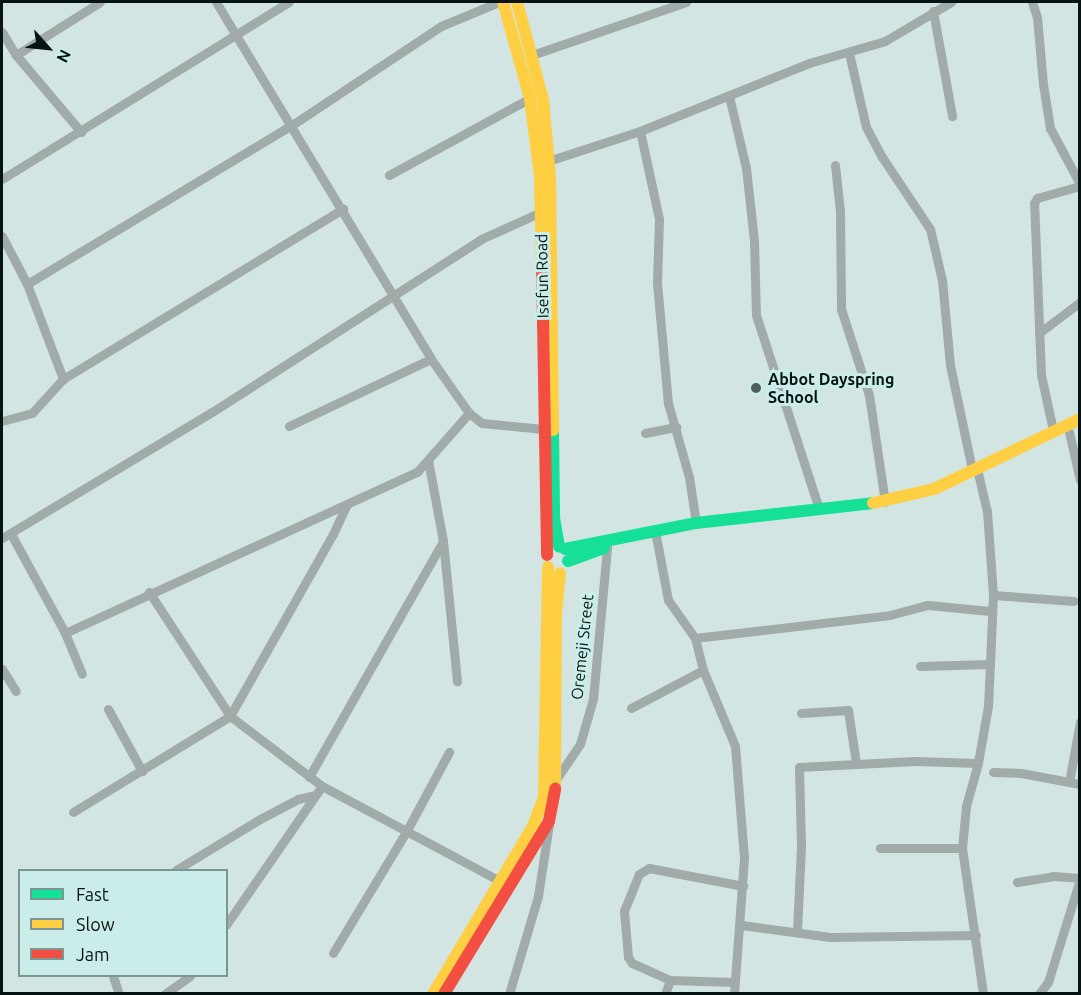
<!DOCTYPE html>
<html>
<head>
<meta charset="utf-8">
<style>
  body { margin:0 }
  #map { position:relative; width:1081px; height:995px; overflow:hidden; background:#d2e5e3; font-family:Ubuntu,sans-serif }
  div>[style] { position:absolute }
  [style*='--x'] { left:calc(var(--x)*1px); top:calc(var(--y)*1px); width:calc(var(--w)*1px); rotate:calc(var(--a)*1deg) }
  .street>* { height:9px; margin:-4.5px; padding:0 4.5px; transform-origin:4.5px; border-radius:4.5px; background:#a0abaa }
  .fast>* { height:12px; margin:-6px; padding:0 6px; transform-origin:6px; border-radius:6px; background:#16e098 }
  .slow>* { height:12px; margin:-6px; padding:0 6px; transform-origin:6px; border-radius:6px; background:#ffcf43 }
  .jam>* { height:12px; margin:-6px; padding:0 6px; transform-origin:6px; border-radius:6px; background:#f24e42 }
  .dots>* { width:16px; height:16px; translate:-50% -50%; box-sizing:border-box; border:3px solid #caede9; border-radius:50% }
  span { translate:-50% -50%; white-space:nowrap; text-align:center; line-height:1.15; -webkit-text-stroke:6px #caede9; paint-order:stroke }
  .street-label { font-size:16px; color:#081413 }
  .poi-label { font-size:16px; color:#081413; font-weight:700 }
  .left { translate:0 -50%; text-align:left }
  .frame { position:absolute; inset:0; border:3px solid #081413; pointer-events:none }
  .legend { position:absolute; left:18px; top:869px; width:210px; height:108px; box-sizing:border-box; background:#caede9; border:2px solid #7c9693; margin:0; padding:8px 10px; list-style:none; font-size:18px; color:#081413 }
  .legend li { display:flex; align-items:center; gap:12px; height:30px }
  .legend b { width:30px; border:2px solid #7c9693 }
  .north { position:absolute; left:18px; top:18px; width:60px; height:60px; -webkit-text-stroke:4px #caede9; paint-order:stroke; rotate:117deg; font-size:16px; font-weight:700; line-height:24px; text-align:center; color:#081413 }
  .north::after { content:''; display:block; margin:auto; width:21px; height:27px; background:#081413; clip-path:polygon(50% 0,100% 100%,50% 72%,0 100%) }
</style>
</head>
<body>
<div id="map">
  <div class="street">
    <i style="--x:216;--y:2;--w:417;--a:58.9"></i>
    <i style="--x:431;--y:359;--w:66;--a:54.9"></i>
    <i style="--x:469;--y:413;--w:16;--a:38"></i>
    <i style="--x:482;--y:423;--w:62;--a:5.5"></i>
    <i style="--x:1032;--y:2;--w:16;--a:72"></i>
    <i style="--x:1037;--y:17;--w:67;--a:84.9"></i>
    <i style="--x:1043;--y:84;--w:45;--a:81"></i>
    <i style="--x:1050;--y:128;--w:64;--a:61.8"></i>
    <i style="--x:933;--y:11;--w:107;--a:79.7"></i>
    <i style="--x:2;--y:32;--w:27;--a:59"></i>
    <i style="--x:16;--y:55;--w:101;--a:49.8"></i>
    <i style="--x:849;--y:53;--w:76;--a:77.1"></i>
    <i style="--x:866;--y:127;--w:34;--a:62"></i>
    <i style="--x:882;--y:157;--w:87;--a:56.3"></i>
    <i style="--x:930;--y:229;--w:52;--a:76.8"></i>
    <i style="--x:942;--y:280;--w:85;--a:84.6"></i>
    <i style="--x:950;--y:365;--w:106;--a:78.1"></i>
    <i style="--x:16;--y:55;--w:99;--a:-32.2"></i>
    <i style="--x:532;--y:55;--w:163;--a:-19"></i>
    <i style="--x:729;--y:96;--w:74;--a:76.7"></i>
    <i style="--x:746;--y:168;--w:72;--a:83.7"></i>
    <i style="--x:754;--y:240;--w:75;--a:88.5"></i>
    <i style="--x:756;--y:315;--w:204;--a:72"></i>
    <i style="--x:640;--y:131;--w:90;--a:77.8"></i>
    <i style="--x:659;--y:219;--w:64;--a:91.8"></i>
    <i style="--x:657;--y:283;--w:121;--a:84.8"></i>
    <i style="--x:668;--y:403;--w:77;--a:74.2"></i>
    <i style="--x:689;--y:477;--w:47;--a:81.3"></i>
    <i style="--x:545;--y:162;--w:100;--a:-18.1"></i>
    <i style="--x:640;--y:131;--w:182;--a:-21.9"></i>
    <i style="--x:809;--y:63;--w:79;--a:-16.1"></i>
    <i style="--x:885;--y:41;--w:77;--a:-30.6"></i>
    <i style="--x:835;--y:165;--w:46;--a:83.8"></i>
    <i style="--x:840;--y:211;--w:98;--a:89.4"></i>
    <i style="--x:841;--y:309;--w:90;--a:72"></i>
    <i style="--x:869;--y:395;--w:108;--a:81.5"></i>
    <i style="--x:389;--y:175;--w:161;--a:-28.6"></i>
    <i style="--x:2;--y:179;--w:337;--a:-31.7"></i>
    <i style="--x:2;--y:236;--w:54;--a:62.5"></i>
    <i style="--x:27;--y:284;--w:102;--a:69.2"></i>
    <i style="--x:27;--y:284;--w:309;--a:-31"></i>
    <i style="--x:292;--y:125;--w:179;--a:-33.6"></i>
    <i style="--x:441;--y:26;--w:63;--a:-22.5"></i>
    <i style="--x:1039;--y:333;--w:51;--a:-37.1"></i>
    <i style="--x:2;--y:421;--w:31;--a:-15"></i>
    <i style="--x:32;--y:413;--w:46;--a:-47.6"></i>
    <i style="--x:63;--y:379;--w:328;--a:-31.3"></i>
    <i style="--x:289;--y:426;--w:157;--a:-25.3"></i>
    <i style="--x:1053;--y:430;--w:56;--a:-102.3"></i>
    <i style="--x:1041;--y:375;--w:172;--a:-92.3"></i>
    <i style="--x:1034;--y:203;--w:6;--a:-59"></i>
    <i style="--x:1037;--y:198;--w:45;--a:-15.6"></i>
    <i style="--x:1069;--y:432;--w:49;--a:77.1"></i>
    <i style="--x:645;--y:433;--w:32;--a:-11"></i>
    <i style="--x:428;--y:460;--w:82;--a:79.5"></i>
    <i style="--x:443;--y:541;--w:141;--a:84.3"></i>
    <i style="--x:978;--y:473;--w:39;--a:77"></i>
    <i style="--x:987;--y:511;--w:84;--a:85.9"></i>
    <i style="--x:993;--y:595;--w:69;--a:92.5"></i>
    <i style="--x:990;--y:664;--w:42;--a:92.7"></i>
    <i style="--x:988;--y:706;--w:58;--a:100"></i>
    <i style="--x:978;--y:763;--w:45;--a:105.6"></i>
    <i style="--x:966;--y:806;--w:42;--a:95.4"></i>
    <i style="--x:962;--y:848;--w:148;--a:81.8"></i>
    <i style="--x:11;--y:534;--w:113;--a:61.4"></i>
    <i style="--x:65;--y:633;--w:44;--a:67.5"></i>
    <i style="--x:656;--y:536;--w:65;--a:79.4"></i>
    <i style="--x:668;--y:600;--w:47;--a:54.6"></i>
    <i style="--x:695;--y:638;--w:33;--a:76"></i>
    <i style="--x:703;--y:670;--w:82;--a:67.2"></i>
    <i style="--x:735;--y:746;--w:112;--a:85.4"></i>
    <i style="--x:744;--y:858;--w:136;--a:94.2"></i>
    <i style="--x:2;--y:538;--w:245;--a:-31"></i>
    <i style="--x:212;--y:412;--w:320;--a:-32.7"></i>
    <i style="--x:481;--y:239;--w:66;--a:-24.2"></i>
    <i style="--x:149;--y:592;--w:148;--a:56.8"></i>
    <i style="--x:230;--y:716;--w:116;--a:37.3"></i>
    <i style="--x:322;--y:786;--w:202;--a:28.1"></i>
    <i style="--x:993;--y:595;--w:81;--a:4.2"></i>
    <i style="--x:65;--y:633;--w:387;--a:-24.6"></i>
    <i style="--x:417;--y:472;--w:79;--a:-48.6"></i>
    <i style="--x:695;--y:638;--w:196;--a:-6.7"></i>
    <i style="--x:890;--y:615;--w:39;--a:-15"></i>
    <i style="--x:928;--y:605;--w:62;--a:5.5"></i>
    <i style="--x:920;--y:666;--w:70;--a:-1.6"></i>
    <i style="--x:2;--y:669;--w:26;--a:58"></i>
    <i style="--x:631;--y:708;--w:81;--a:-27.8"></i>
    <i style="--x:108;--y:709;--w:71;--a:61.3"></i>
    <i style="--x:801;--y:713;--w:47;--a:-3.7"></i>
    <i style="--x:848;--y:710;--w:54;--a:81.4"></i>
    <i style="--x:993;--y:772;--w:28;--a:2"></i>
    <i style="--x:1021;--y:773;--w:60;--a:10.6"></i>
    <i style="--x:309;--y:777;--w:271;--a:-60.4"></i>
    <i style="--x:557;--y:778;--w:41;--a:-55.9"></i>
    <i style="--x:580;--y:744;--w:47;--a:-73.9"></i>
    <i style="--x:593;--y:699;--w:153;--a:-84.7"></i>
    <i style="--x:1069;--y:782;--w:61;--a:-79.6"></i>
    <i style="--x:73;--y:812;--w:184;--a:-31.4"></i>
    <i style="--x:230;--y:716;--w:209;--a:-60.5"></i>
    <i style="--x:333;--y:534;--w:33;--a:-65"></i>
    <i style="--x:880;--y:848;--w:82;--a:0"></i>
    <i style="--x:176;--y:870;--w:98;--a:-31.3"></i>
    <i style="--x:260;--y:819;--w:43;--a:-27.8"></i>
    <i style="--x:298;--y:799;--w:18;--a:-13"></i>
    <i style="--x:1017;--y:882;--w:36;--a:-9"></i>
    <i style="--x:1053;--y:876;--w:27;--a:4"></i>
    <i style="--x:226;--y:925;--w:169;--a:-55.4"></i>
    <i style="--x:741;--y:925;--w:90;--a:7.7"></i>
    <i style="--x:830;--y:937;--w:146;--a:-0.8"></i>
    <i style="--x:797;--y:931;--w:86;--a:-87.3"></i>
    <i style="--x:801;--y:845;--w:78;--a:-91.5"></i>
    <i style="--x:799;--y:767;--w:116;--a:-3"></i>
    <i style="--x:915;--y:761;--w:63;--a:1.8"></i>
    <i style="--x:333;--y:953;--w:141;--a:-58.9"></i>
    <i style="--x:406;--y:832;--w:91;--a:-61.7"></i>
    <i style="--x:113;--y:976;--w:19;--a:72"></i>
    <i style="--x:734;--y:982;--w:64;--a:-178.2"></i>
    <i style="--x:670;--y:980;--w:42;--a:-155.9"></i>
    <i style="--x:632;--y:963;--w:7;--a:-124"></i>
    <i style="--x:628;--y:957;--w:46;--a:-95"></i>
    <i style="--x:624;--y:911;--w:40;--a:-68"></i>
    <i style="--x:639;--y:874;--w:12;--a:-31"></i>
    <i style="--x:649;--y:868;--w:96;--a:10.8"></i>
    <i style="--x:165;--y:994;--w:31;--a:-36"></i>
    <i style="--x:509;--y:994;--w:102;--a:-73.5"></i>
    <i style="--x:538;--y:896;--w:73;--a:-81.3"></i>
    <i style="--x:665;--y:994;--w:15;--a:-70"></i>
    <i style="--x:1039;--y:994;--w:15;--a:-53"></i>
    <i style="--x:1048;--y:982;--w:108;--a:-72.7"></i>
  </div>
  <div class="fast">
    <i style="--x:553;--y:430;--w:88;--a:89.3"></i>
    <i style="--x:554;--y:518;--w:29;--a:80"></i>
    <i style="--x:565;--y:549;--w:134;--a:-11.2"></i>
    <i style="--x:696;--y:523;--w:178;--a:-6.4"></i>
    <i style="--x:568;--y:561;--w:38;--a:-20"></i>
  </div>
  <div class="slow">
    <i style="--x:503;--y:2;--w:100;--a:74.3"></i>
    <i style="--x:530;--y:98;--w:80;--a:82.8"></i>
    <i style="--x:540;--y:177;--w:87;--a:88.7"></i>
    <i style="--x:517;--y:2;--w:101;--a:75.1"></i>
    <i style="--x:543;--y:100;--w:77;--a:84.8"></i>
    <i style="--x:550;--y:177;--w:253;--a:89.3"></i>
    <i style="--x:873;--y:503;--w:63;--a:-12.9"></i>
    <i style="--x:934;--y:489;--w:162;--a:-25.6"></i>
    <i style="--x:555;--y:789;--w:175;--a:-89.7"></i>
    <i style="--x:556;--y:614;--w:41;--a:-84.4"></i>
    <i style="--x:433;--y:994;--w:196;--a:-59.2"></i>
    <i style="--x:533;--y:826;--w:31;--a:-69"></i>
    <i style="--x:544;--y:797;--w:230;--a:-89"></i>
  </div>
  <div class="jam">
    <i style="--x:542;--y:264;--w:291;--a:89"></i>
    <i style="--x:444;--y:994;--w:202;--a:-58.7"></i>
    <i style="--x:549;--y:821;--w:33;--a:-79"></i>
  </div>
  <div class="dots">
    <i style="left:756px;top:388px;background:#4f5d5c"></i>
  </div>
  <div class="street-label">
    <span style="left:542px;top:276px;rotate:-91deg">Isefun Road</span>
    <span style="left:582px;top:647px;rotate:-84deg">Oremeji Street</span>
  </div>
  <div class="poi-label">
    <span class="left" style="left:768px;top:388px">Abbot Dayspring<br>School</span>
  </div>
  <div class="frame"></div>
  <ul class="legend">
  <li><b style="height:8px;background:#16e098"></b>Fast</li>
  <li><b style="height:8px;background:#ffcf43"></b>Slow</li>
  <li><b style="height:8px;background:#f24e42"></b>Jam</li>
  </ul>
  <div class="north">N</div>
</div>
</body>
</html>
